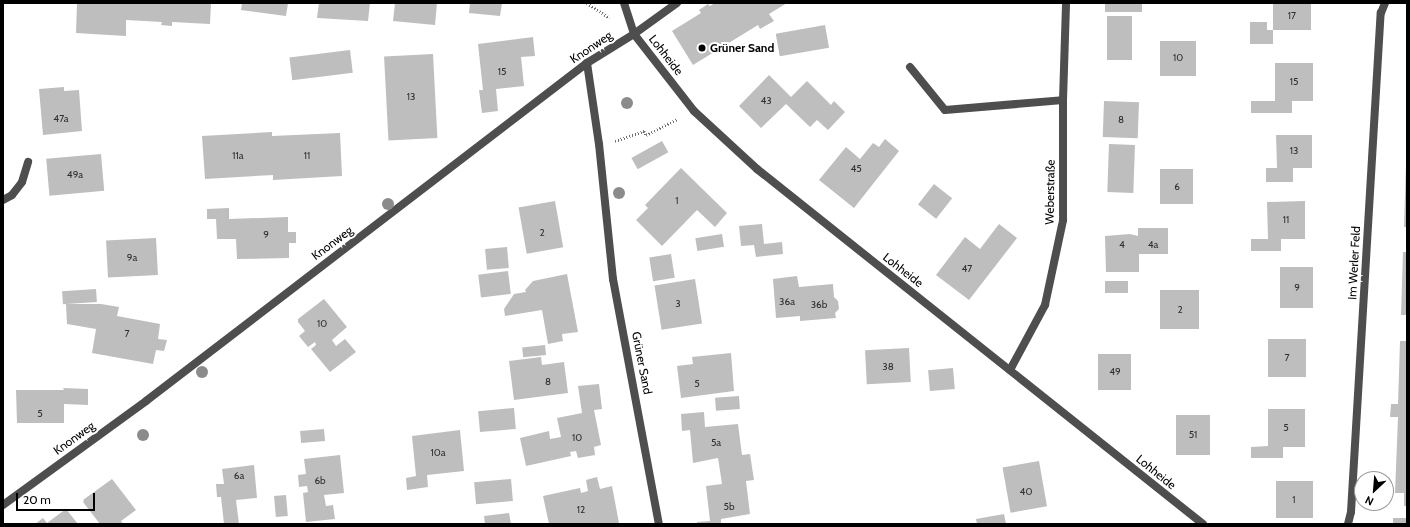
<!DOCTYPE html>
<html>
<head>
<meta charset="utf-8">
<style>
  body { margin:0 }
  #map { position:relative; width:1410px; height:527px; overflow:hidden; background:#fff; font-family:Cabin,sans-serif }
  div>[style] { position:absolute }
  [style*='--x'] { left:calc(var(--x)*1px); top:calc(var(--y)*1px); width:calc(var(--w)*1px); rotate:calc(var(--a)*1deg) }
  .building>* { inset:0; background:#bebebe; transform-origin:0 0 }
  .path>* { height:2.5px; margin-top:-1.25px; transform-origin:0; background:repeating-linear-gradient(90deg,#707070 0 1px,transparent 0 3px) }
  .service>* { height:8px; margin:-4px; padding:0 4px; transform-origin:4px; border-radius:4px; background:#4e4e4e }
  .minor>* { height:8px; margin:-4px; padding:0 4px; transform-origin:4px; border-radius:4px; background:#4e4e4e }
  .trees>* { width:12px; height:12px; margin:-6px; border-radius:50%; background:#8b8b8b }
  .dots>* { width:11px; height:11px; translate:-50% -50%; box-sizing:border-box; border:2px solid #fff; border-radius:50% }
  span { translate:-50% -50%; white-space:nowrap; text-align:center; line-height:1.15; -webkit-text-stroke:4px #fff; paint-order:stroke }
  .number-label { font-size:10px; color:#303030 }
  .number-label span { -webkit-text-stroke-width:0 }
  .street-label { font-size:12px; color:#000 }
  .poi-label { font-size:12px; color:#000; font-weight:700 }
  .left { translate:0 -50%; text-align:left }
  .frame { position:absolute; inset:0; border:4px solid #000; pointer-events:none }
  .north { position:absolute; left:1354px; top:471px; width:40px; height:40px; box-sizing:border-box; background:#fff; border:1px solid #999; border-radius:50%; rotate:206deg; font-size:11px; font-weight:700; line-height:16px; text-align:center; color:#000 }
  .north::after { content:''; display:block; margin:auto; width:14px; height:18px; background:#000; clip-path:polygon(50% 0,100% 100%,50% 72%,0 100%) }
  .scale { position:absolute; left:16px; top:493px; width:79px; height:18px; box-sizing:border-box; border:2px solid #000; border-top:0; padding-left:5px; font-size:12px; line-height:14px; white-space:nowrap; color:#000; -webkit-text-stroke:3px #fff; paint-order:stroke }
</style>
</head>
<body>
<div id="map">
  <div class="building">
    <i style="clip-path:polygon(77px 3px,211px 3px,210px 24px,172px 22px,172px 26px,161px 25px,162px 22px,126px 20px,126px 36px,76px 33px)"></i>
    <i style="clip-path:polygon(242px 3px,288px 3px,286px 16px,241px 10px)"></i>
    <i style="clip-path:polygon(319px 3px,370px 3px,368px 21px,317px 18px)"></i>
    <i style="clip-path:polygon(395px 3px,437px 3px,435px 25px,393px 21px)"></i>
    <i style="clip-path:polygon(470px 3px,502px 3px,500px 16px,469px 13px)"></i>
    <i style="clip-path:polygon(715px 3px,787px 3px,769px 14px,774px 21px,760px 29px,758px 25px,693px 65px,672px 31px,701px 13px,699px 10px,708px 4px,710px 6px)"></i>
    <i style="left:1105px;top:3px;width:37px;height:9px"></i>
    <i style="clip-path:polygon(1273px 3px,1311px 3px,1311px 30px,1273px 30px,1273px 44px,1250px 44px,1250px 22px,1267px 22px,1267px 30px,1273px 30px)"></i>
    <i style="left:1132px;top:16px;width:44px;height:25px;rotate:90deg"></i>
    <i style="left:825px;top:25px;width:23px;height:50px;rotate:80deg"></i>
    <i style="clip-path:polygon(533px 37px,535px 56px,521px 57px,524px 86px,496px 89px,498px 111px,482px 113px,479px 90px,483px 90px,478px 44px)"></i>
    <i style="left:1160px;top:41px;width:36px;height:35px"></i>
    <i style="left:350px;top:50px;width:23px;height:61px;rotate:83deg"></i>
    <i style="left:433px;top:54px;width:84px;height:49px;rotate:87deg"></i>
    <i style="clip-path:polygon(1275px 63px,1313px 63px,1313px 101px,1292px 101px,1292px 113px,1251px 113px,1251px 101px,1275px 101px)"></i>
    <i style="clip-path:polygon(769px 75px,791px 97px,807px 81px,831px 105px,834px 101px,845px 112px,828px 130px,817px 120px,810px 127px,786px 104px,761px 128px,739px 106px)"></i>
    <i style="clip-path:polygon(64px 87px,64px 91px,79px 90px,82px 131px,43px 135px,39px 89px)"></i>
    <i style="left:1104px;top:101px;width:35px;height:36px;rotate:2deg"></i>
    <i style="clip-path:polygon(272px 132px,272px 136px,340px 133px,342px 176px,273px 180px,273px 175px,205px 179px,202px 136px)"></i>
    <i style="clip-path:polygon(1276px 135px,1312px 135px,1312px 168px,1293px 168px,1293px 182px,1266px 182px,1266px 168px,1277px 168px)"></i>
    <i style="clip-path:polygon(885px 139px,899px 151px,854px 208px,819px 180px,846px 147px,860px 159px,873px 143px,879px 147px)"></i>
    <i style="left:662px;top:141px;width:13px;height:35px;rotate:61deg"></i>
    <i style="left:1109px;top:144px;width:26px;height:48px;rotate:2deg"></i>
    <i style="left:101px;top:154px;width:37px;height:55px;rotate:85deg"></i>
    <i style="clip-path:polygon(1406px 165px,1407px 165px,1407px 227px,1404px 227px)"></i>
    <i style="clip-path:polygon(681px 168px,727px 213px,715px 227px,697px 210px,662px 246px,636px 220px,648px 208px,645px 205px)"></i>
    <i style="left:1160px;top:169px;width:33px;height:35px"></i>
    <i style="left:934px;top:184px;width:23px;height:26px;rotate:38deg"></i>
    <i style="left:555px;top:201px;width:47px;height:37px;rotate:80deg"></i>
    <i style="clip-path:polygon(1305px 201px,1305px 239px,1281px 239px,1281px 251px,1251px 251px,1251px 239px,1268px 239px,1267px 202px)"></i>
    <i style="clip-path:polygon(229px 208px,229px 219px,288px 217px,288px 232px,296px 232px,296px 243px,289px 243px,289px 258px,237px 259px,236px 239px,217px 239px,216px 219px,207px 219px,207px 209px)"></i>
    <i style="clip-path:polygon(762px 224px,764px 244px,782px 242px,783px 254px,756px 257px,754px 245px,741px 246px,739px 226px)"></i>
    <i style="clip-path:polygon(999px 224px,1017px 238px,969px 300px,936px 275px,965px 237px,980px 249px)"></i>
    <i style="clip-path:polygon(1138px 228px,1168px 228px,1168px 254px,1139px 254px,1139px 272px,1106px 272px,1105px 236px,1130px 234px,1138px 236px)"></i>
    <i style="left:722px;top:234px;width:13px;height:27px;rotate:81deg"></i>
    <i style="left:156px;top:238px;width:37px;height:50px;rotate:87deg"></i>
    <i style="left:507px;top:247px;width:21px;height:22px;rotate:85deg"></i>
    <i style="clip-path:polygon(1403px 252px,1407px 252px,1407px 315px,1401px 315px)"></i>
    <i style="left:671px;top:254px;width:24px;height:22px;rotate:81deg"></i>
    <i style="left:1280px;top:267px;width:33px;height:41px"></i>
    <i style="left:508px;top:271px;width:23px;height:30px;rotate:83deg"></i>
    <i style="clip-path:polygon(567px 274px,578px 332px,562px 334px,563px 341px,548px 344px,542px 310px,505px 316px,504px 309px,514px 294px,526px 292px,525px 290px,533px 281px)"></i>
    <i style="clip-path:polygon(797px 276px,799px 287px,833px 284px,834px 297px,838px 301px,839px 309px,835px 313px,836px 318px,800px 321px,800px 316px,776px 318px,773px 279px)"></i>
    <i style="left:695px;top:279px;width:45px;height:41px;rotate:81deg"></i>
    <i style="left:1105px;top:281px;width:23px;height:12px"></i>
    <i style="left:96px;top:289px;width:13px;height:34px;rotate:86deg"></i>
    <i style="left:1160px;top:290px;width:39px;height:39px"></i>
    <i style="clip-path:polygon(324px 299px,347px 327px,332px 340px,336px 346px,345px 339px,356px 352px,330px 372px,311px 349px,316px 345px,315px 342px,308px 347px,299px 336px,305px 331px,298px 322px,298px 319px)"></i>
    <i style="clip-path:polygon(66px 304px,101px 304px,119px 307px,117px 316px,160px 324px,158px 339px,167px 340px,164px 351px,156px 350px,153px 364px,92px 353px,96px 329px,67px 324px)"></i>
    <i style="left:1268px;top:339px;width:38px;height:38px"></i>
    <i style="clip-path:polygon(1400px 341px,1407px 341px,1407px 506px,1404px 506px,1404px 493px,1395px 493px,1398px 417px,1390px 417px,1391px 404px,1398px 404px)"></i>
    <i style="left:545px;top:345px;width:10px;height:23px;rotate:84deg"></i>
    <i style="left:909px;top:348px;width:34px;height:44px;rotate:87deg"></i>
    <i style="clip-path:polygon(731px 353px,734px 391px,681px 398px,677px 366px,693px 364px,692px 357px)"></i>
    <i style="left:1098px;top:354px;width:33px;height:36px"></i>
    <i style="clip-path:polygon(541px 357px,542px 365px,564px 362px,568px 393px,514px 400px,509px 361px)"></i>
    <i style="left:953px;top:368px;width:21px;height:25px;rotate:85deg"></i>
    <i style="clip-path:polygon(599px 384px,602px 409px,594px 410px,601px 445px,594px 447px,595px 455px,578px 458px,576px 451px,570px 452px,571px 456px,526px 466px,520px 438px,549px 431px,550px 439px,561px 437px,557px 418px,582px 413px,578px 386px)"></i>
    <i style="clip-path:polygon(63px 388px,88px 389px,88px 405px,64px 404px,64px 423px,17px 423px,16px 390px,64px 390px)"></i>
    <i style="left:739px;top:396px;width:13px;height:24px;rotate:86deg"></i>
    <i style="left:514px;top:408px;width:21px;height:36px;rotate:85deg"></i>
    <i style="clip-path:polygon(1268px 409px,1305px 409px,1305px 447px,1283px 447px,1283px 458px,1251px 458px,1251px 447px,1268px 446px)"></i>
    <i style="clip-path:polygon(704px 412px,705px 427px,738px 424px,742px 455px,750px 454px,754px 480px,746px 481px,750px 514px,721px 519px,721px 524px,697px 524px,697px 522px,710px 521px,706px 486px,722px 484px,718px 458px,693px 463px,690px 430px,682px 431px,681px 414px)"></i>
    <i style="left:1176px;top:415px;width:34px;height:40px"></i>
    <i style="left:324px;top:429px;width:12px;height:24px;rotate:85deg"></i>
    <i style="clip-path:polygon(460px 430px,464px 471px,427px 475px,428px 487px,407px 490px,406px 478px,416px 476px,412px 436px)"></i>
    <i style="clip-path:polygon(340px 455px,344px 493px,324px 495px,326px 506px,333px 505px,335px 519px,306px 522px,303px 493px,308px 492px,307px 486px,299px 487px,298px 475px,306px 474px,304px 459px)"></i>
    <i style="left:1039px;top:461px;width:46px;height:37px;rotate:80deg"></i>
    <i style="clip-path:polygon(254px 465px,257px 498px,236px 500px,239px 524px,224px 524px,221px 497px,217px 497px,216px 484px,224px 484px,222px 469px)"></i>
    <i style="clip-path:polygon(597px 477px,600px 489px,612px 486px,619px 523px,549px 524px,543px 496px,580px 488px,581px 493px,588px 491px,586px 480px)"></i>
    <i style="clip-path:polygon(112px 479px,136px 510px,121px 521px,123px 524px,100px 524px,83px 502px,84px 501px,83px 500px)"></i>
    <i style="left:511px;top:479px;width:22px;height:37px;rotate:85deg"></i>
    <i style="left:1276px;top:481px;width:37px;height:37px"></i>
    <i style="left:286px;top:495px;width:21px;height:12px;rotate:85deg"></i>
    <i style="clip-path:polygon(66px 509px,78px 524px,35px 524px,43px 518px,47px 523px)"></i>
    <i style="clip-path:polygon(509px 513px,511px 524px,485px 524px,484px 516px)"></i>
    <i style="clip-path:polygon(1004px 514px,1006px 524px,977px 524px,976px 519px)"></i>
    <i style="left:1393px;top:518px;width:14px;height:6px"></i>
  </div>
  <div class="path">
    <i style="--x:587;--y:3;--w:27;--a:33"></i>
    <i style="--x:615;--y:141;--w:31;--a:-19"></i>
    <i style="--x:644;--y:131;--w:4;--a:63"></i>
    <i style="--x:646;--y:135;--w:35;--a:-27"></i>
  </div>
  <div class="service">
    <i style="--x:910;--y:67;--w:55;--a:50.9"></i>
    <i style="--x:945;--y:110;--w:118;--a:-4.8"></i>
    <i style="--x:3;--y:200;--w:10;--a:-29"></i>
    <i style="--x:12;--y:195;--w:16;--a:-52"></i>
    <i style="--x:22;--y:182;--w:21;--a:-73"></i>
  </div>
  <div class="minor">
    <i style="--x:624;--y:3;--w:33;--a:72"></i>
    <i style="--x:634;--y:34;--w:98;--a:52.1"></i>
    <i style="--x:694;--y:111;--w:86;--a:42.6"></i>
    <i style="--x:757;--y:169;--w:570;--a:38.52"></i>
    <i style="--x:587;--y:63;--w:82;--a:81.6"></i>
    <i style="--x:599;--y:144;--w:136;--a:84.1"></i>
    <i style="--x:613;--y:279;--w:249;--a:79.4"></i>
    <i style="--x:1010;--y:370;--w:74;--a:-61.7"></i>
    <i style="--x:1045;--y:305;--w:87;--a:-78"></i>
    <i style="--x:1063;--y:220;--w:120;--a:-90"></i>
    <i style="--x:1063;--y:100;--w:97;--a:-88.2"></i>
    <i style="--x:3;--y:505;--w:177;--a:-36"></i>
    <i style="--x:146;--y:401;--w:556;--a:-37.47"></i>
    <i style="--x:587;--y:63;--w:55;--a:-31.7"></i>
    <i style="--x:634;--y:34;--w:53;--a:-35.8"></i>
    <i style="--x:1348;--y:524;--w:12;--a:-76"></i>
    <i style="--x:1351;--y:512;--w:500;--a:-86.6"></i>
    <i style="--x:1381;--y:13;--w:11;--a:-68"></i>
  </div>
  <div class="trees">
    <i style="left:627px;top:103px"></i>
    <i style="left:619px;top:193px"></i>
    <i style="left:388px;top:204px"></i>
    <i style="left:202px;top:372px"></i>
    <i style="left:143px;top:435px"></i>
  </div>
  <div class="dots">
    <i style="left:702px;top:48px;background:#000"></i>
  </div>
  <div class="number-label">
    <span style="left:1292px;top:16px">17</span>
    <span style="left:1178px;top:58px">10</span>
    <span style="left:502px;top:72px">15</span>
    <span style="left:1294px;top:82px">15</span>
    <span style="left:411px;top:97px">13</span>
    <span style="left:766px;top:101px">43</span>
    <span style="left:61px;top:119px">47a</span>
    <span style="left:1121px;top:120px">8</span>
    <span style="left:1294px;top:151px">13</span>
    <span style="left:238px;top:156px">11a</span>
    <span style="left:307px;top:156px">11</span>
    <span style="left:856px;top:169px">45</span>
    <span style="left:75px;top:175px">49a</span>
    <span style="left:1177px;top:187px">6</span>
    <span style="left:677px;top:201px">1</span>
    <span style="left:1286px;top:220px">11</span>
    <span style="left:542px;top:233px">2</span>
    <span style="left:266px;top:235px">9</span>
    <span style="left:1122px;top:245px">4</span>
    <span style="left:1153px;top:245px">4a</span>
    <span style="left:132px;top:258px">9a</span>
    <span style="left:967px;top:269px">47</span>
    <span style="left:1297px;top:288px">9</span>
    <span style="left:787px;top:302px">36a</span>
    <span style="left:678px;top:304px">3</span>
    <span style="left:819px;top:305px">36b</span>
    <span style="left:1180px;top:310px">2</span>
    <span style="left:322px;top:324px">10</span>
    <span style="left:127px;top:334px">7</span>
    <span style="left:1287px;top:358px">7</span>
    <span style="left:888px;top:367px">38</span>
    <span style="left:1115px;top:372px">49</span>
    <span style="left:548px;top:382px">8</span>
    <span style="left:697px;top:384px">5</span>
    <span style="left:40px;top:414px">5</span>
    <span style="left:1286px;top:428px">5</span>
    <span style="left:1193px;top:435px">51</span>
    <span style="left:577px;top:438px">10</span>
    <span style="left:716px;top:443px">5a</span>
    <span style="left:438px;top:453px">10a</span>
    <span style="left:239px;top:476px">6a</span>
    <span style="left:320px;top:481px">6b</span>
    <span style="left:1026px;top:492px">40</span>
    <span style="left:1294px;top:500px">1</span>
    <span style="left:729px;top:507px">5b</span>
    <span style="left:581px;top:510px">12</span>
  </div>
  <div class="street-label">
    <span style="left:591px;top:47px;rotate:-34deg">Knonweg</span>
    <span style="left:666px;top:55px;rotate:52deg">Lohheide</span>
    <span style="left:1050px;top:192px;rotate:-89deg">Weberstraße</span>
    <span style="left:332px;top:243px;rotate:-37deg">Knonweg</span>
    <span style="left:1354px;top:263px;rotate:-87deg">Im Werler Feld</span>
    <span style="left:903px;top:270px;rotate:38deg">Lohheide</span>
    <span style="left:642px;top:363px;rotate:79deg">Grüner Sand</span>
    <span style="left:74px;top:438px;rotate:-36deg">Knonweg</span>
    <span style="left:1156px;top:472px;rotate:39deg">Lohheide</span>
  </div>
  <div class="poi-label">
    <span class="left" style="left:710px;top:48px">Grüner Sand</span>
  </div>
  <div class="frame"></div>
  <div class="north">N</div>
  <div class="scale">20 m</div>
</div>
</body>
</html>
